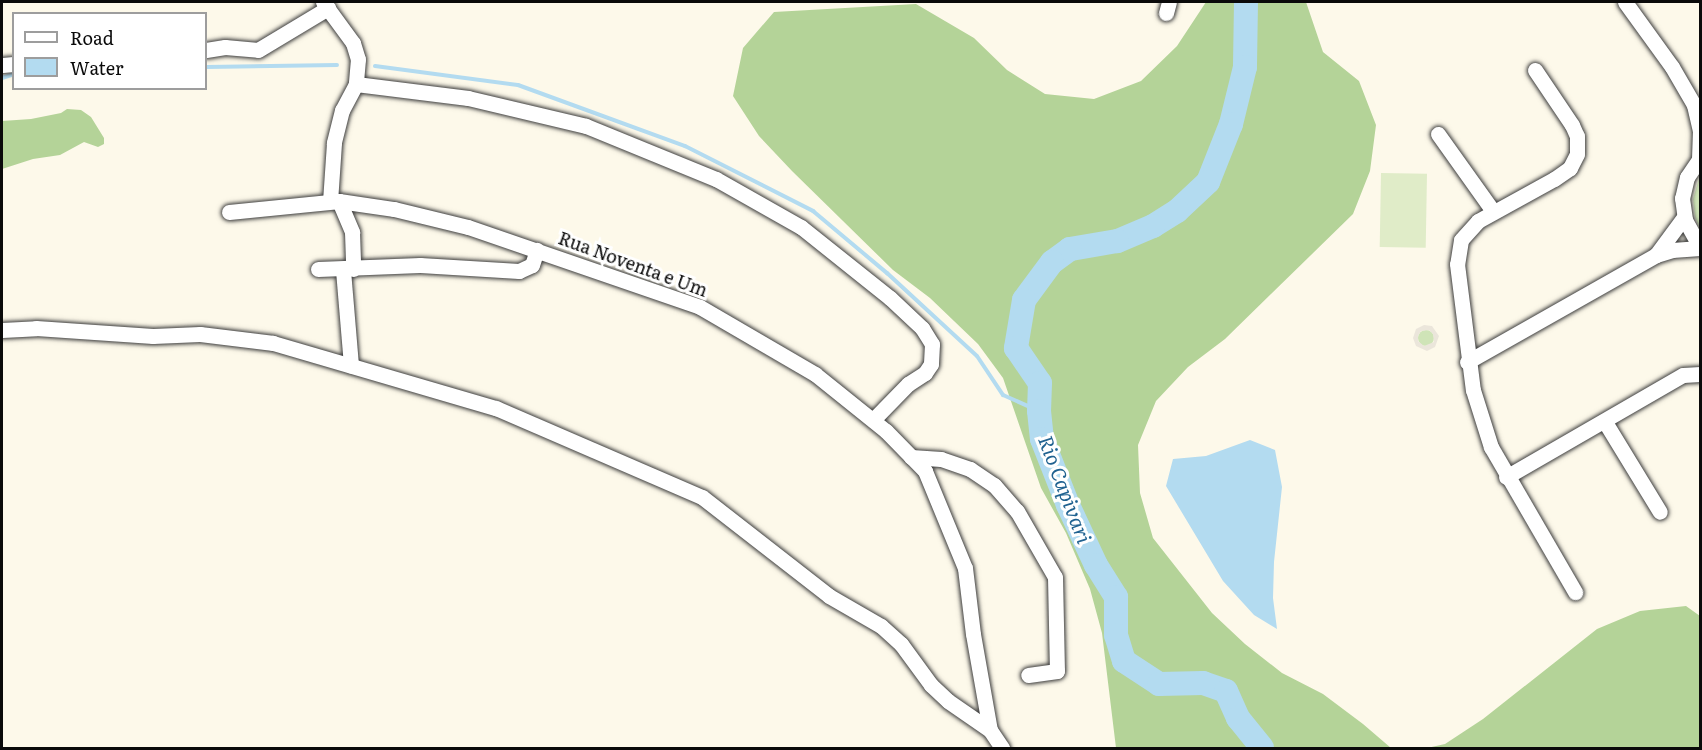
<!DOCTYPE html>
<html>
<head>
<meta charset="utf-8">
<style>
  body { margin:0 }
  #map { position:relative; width:1702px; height:750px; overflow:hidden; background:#fdf9ea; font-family:Literata,serif }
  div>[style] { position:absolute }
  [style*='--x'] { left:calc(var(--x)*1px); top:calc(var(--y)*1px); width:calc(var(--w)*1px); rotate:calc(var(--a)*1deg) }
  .green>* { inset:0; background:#cfe4b7 }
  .round { border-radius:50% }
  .forest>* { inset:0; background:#b4d398 }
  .pitch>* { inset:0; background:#e0ecc8; transform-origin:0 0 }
  .plaza>* { inset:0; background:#ebe6db }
  .water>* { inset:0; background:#b3dbf0 }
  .stream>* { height:4px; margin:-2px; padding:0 2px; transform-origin:2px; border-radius:2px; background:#b3dbf0 }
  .river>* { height:24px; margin:-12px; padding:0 12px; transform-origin:12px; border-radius:12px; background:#b3dbf0 }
  .roads { filter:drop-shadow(0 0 2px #3d3d3d) drop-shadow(0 0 2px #3d3d3d) }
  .minor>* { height:15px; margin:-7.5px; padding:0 7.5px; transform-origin:7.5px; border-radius:7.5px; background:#fff }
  span { translate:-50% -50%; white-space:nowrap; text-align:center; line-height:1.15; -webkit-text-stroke:6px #fff; paint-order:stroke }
  .street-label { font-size:18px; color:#0a0a0a }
  .water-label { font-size:20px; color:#206290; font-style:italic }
  .frame { position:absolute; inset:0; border:3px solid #0a0a0a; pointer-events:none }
  .legend { position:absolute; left:12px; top:12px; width:195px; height:78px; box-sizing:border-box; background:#fff; border:2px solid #9d9d9d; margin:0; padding:8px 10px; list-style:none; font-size:18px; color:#0a0a0a }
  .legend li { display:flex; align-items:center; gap:12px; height:30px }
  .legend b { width:30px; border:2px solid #9d9d9d }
</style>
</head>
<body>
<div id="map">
  <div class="green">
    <i style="clip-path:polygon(1700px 175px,1700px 229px,1695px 217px,1693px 199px)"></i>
    <i class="round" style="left:1418px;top:330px;width:16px;height:16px"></i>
  </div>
  <div class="forest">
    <i style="clip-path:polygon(1206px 2px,1306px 2px,1323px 52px,1359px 81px,1376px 125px,1370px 171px,1353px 214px,1225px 339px,1188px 367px,1156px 401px,1138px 445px,1140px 493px,1153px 538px,1212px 613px,1245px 644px,1282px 673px,1323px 694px,1363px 724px,1391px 748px,1116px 748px,1102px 633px,1090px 589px,1066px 533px,1041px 488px,1003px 378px,978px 344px,930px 298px,893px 270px,792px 171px,759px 136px,733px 96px,743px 48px,774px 12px,916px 4px,974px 38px,1007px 70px,1045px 94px,1094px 99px,1141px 81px,1177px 46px)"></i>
    <i style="clip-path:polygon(67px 109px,81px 110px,91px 117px,104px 138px,104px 144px,98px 147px,84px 142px,60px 155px,33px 159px,2px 169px,2px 121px,31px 119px,61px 113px)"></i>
    <i style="clip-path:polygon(1686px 606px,1700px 616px,1700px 748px,1427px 748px,1445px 744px,1483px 719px,1597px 629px,1640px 611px)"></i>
  </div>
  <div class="pitch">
    <i style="left:1381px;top:173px;width:46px;height:74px;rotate:1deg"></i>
  </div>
  <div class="plaza">
    <i style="clip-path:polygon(evenodd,1424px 325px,1432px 326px,1439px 336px,1435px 347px,1427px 351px,1416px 346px,1413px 338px,1416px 329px,1424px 325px,1429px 330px,1433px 334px,1434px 342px,1424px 346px,1418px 341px,1418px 336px,1421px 331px,1429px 330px)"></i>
  </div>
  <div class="water">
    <i style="clip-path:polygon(1250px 440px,1275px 450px,1282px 487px,1274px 562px,1273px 598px,1277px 629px,1254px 615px,1223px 581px,1166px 486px,1173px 459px,1206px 456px)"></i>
  </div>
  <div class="stream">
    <i style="--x:375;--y:66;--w:144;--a:7.6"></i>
    <i style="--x:518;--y:85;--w:178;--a:20.1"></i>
    <i style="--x:685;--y:146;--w:144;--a:26.9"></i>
    <i style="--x:813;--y:211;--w:97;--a:40"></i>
    <i style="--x:887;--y:273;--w:122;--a:42.7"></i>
    <i style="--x:977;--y:356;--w:47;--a:56.3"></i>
    <i style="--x:1003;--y:395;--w:39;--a:24"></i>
    <i style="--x:206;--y:67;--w:131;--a:-0.9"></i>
    <i style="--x:2;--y:78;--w:13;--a:-18"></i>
  </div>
  <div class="river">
    <i style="--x:1246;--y:2;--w:65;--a:90.9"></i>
    <i style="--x:1245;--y:67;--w:59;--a:103.8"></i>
    <i style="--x:1231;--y:124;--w:62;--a:111.6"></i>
    <i style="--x:1208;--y:182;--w:42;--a:136.9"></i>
    <i style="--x:1177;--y:211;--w:28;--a:148"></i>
    <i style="--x:1153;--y:226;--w:39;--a:157"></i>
    <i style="--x:1117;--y:241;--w:48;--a:170.3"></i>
    <i style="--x:1070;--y:249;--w:22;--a:144"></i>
    <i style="--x:1052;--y:262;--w:47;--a:126.4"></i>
    <i style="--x:1024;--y:300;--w:49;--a:99.5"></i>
    <i style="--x:1016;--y:348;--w:42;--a:55.6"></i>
    <i style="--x:1040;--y:383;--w:28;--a:92"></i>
    <i style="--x:1039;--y:411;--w:28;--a:84"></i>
    <i style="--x:1042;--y:439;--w:71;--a:68.5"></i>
    <i style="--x:1068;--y:505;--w:66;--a:65"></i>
    <i style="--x:1096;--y:565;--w:38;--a:58"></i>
    <i style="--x:1116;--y:597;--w:38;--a:90"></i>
    <i style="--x:1116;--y:635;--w:27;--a:73"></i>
    <i style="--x:1124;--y:661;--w:42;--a:33.3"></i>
    <i style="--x:1159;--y:684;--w:44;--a:-1.3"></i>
    <i style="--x:1203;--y:683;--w:24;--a:19"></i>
    <i style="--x:1226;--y:691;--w:30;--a:66"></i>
    <i style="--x:1238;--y:718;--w:38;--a:51"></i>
  </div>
  <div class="roads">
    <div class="minor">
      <i style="--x:323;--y:2;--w:51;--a:53.8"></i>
      <i style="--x:353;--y:43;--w:17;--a:73"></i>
      <i style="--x:358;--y:59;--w:25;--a:95"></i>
      <i style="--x:356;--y:84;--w:30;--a:118"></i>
      <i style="--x:342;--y:110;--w:34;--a:104"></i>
      <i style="--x:334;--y:143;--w:58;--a:93.9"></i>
      <i style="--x:1625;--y:2;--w:80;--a:54.1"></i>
      <i style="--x:1672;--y:67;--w:44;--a:59.9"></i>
      <i style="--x:1694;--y:105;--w:26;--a:77"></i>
      <i style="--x:1700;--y:130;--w:29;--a:92"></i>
      <i style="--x:1166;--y:13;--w:11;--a:-75"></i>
      <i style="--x:206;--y:50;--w:19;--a:-9"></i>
      <i style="--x:225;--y:47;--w:33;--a:5"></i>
      <i style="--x:258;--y:50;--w:82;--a:-31"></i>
      <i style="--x:2;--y:65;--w:12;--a:-5"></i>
      <i style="--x:1535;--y:70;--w:66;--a:56.1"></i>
      <i style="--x:1572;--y:125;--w:12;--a:66"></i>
      <i style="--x:1577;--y:136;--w:18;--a:90"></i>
      <i style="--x:1577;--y:154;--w:16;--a:117"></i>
      <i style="--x:1570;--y:168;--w:19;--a:145"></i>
      <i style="--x:1554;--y:179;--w:87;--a:151.1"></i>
      <i style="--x:1478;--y:221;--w:25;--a:132"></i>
      <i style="--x:1461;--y:240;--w:24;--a:99"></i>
      <i style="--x:1457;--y:264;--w:127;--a:82.8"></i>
      <i style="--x:1473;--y:390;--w:60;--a:72.5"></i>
      <i style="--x:1491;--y:447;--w:168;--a:59.9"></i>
      <i style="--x:356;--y:84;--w:113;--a:7.1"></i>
      <i style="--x:468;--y:98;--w:121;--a:13.3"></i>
      <i style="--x:586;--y:126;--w:140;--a:22.2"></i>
      <i style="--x:716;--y:179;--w:98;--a:29.5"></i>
      <i style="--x:801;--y:227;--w:114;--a:38.6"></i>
      <i style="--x:890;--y:298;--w:44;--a:43.2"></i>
      <i style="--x:922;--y:328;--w:19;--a:58"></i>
      <i style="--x:932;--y:344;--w:20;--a:93"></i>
      <i style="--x:931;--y:364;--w:11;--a:124"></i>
      <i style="--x:925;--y:373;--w:20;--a:147"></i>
      <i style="--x:908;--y:384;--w:50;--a:134.2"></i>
      <i style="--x:1438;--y:134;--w:95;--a:54.5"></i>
      <i style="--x:1700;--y:158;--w:23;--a:124"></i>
      <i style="--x:1687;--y:177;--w:22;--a:103"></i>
      <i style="--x:1682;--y:198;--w:22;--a:82"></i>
      <i style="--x:1685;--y:220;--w:31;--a:61"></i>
      <i style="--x:339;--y:201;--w:34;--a:67"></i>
      <i style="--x:352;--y:232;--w:37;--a:88"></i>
      <i style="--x:229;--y:212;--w:111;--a:-5.7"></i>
      <i style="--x:339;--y:201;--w:56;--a:8.3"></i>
      <i style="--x:394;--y:209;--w:76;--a:13.7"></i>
      <i style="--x:468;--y:227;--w:245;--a:19"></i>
      <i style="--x:700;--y:307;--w:133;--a:30.2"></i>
      <i style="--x:815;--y:374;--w:91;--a:38.8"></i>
      <i style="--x:886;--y:431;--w:56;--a:45.7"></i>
      <i style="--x:925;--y:471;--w:105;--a:67.6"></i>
      <i style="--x:965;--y:568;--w:66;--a:83.1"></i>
      <i style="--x:973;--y:634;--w:97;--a:80"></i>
      <i style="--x:1656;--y:255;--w:47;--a:-53.6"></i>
      <i style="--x:318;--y:269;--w:102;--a:-2.2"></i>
      <i style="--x:420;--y:265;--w:99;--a:3.5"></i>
      <i style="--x:519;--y:271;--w:14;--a:-25"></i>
      <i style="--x:532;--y:265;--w:16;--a:-72"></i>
      <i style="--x:343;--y:270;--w:96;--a:85.2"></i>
      <i style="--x:2;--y:330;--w:34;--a:-3"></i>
      <i style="--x:36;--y:328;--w:117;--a:3.9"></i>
      <i style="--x:153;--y:336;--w:47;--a:-2.4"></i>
      <i style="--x:200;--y:334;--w:74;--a:7"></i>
      <i style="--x:273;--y:343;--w:232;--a:16.3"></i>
      <i style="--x:496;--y:408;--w:224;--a:23.4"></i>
      <i style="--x:702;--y:497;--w:161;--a:37.9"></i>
      <i style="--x:829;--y:596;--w:60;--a:30"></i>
      <i style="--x:881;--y:626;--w:27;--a:42"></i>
      <i style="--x:901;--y:644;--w:51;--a:53.8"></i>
      <i style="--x:931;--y:685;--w:23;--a:43"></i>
      <i style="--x:948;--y:701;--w:51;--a:34.6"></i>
      <i style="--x:990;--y:730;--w:22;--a:56"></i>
      <i style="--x:1467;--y:362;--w:217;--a:-29.5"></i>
      <i style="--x:1656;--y:255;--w:17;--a:-17"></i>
      <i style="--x:1672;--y:250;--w:28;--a:-4"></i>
      <i style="--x:1605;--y:422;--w:105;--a:58.6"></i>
      <i style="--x:911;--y:457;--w:30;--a:4"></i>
      <i style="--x:941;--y:459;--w:31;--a:19"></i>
      <i style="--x:970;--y:469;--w:29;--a:34"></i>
      <i style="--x:994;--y:485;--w:35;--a:49"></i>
      <i style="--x:1017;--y:511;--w:76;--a:60.1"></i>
      <i style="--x:1055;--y:577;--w:94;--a:88.8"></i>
      <i style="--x:1057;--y:671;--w:29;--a:172"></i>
      <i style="--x:1506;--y:477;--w:204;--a:-30"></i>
      <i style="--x:1683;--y:375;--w:17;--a:-3"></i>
    </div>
  </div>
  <div class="street-label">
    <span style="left:633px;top:264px;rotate:20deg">Rua Noventa e Um</span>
  </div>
  <div class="water-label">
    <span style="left:1066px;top:489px;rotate:69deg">Rio Capivari</span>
  </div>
  <div class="frame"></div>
  <ul class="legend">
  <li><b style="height:8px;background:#fff"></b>Road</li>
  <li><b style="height:16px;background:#b3dbf0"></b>Water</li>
  </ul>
</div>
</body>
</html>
